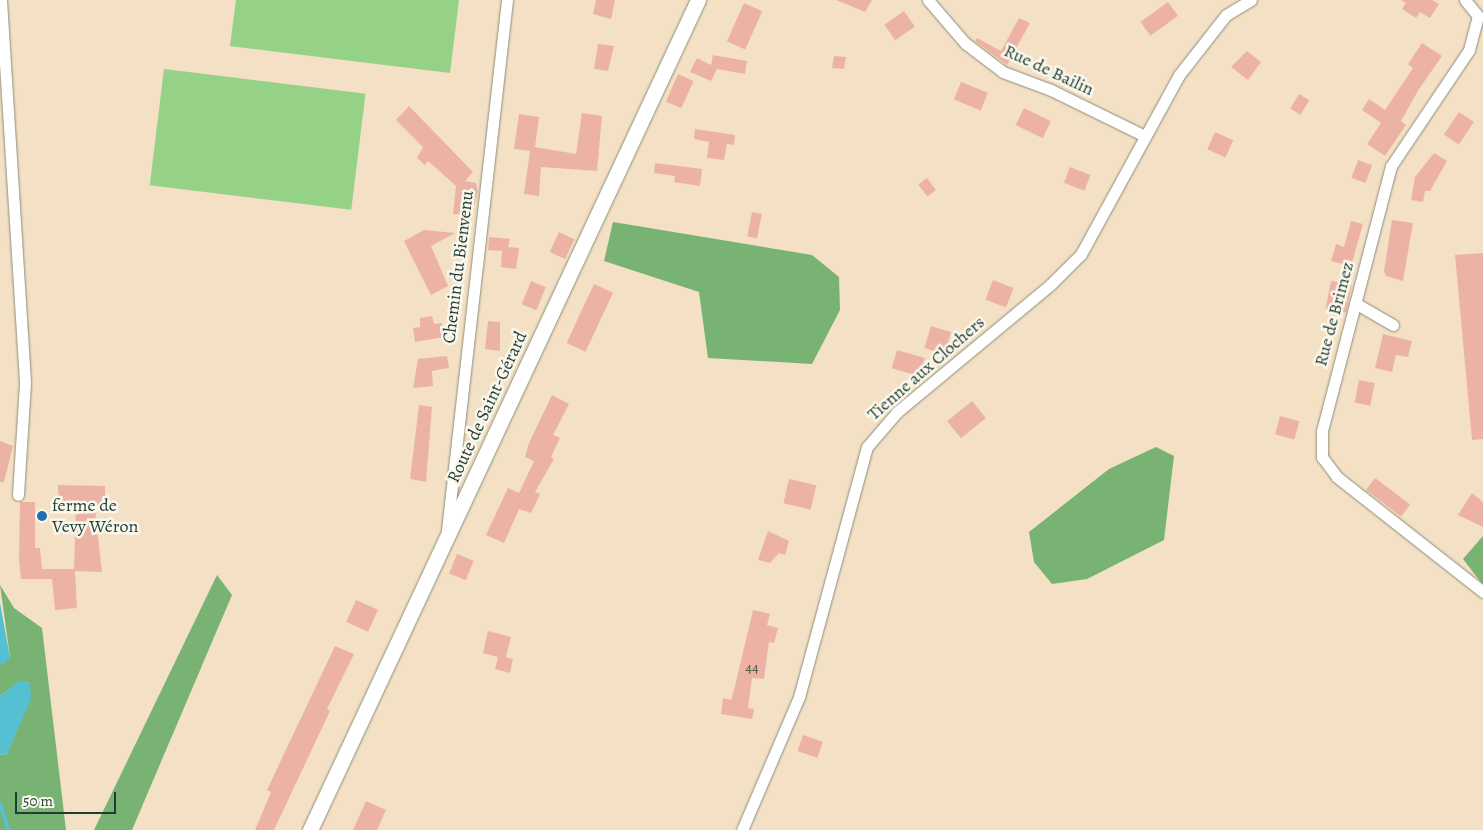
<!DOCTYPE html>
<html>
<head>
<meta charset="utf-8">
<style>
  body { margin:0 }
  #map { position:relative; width:1483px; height:830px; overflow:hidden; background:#f4e0c4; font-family:Alegreya,serif }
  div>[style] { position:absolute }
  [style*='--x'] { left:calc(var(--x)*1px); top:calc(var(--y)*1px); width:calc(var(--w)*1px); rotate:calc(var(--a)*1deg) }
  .green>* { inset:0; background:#95d186; transform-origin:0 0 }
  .forest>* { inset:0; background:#78b373 }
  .water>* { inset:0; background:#56c0d3 }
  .stream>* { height:4px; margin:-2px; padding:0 2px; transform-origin:2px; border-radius:2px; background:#56c0d3 }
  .building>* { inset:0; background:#ecb3a5; transform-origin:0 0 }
  .roads { filter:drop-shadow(0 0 1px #8a8e7c) drop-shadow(0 0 1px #8a8e7c) }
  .minor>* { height:11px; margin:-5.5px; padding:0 5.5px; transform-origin:5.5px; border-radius:5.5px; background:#fff }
  .secondary>* { height:15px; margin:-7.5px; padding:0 7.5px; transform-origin:7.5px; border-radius:7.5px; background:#fff }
  .dots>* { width:14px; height:14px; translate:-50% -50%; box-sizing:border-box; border:2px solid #fbf7ec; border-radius:50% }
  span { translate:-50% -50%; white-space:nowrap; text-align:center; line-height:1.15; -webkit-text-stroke:5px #fbf7ec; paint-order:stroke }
  .number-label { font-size:15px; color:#525a50 }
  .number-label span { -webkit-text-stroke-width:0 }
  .street-label { font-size:18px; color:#1f3d34 }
  .poi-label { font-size:18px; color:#1f3d34 }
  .left { translate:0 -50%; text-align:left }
  .scale { position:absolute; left:15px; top:792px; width:101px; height:22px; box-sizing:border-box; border:2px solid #1f3d34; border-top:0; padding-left:6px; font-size:15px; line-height:18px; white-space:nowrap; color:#1f3d34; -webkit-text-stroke:4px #fbf7ec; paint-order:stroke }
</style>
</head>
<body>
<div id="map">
  <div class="green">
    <i style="clip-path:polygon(236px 0,459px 0,450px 73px,230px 46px)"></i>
    <i style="left:164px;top:69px;width:203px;height:117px;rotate:7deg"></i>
  </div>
  <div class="forest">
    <i style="clip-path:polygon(613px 222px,812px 255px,839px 277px,840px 310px,812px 364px,708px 358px,699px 292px,604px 261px)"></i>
    <i style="clip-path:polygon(1156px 447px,1174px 456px,1164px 540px,1087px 579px,1052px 584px,1034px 562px,1029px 532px,1109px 469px)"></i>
    <i style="clip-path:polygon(1483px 536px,1483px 585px,1463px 559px)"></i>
    <i style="clip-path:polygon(217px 575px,232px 595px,132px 830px,94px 830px)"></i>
    <i style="clip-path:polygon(0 585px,14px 608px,42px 628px,66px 830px,0 830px,0 755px,7px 754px,30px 683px,19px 682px,0 696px,0 664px,10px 657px)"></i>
  </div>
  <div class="water">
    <i style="clip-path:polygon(0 603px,10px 657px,4px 664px,0 664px)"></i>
    <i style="clip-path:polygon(19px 681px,30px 683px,31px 699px,7px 754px,0 755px,0 696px)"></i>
  </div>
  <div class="stream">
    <i style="--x:0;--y:803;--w:28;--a:73"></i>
  </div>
  <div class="building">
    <i style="clip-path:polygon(596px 0,615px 0,611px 19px,593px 14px)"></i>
    <i style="clip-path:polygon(836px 0,872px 0,865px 12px)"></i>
    <i style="clip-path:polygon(1401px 0,1432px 0,1439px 4px,1430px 18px,1420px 12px,1416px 18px,1402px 9px,1406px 3px)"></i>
    <i style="left:1168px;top:2px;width:17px;height:34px;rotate:54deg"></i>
    <i style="left:744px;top:3px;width:20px;height:42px;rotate:24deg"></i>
    <i style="left:904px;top:11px;width:19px;height:24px;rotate:55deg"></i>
    <i style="clip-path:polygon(1019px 18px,1030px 23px,1007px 65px,975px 41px,977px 38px,1001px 51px)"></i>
    <i style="clip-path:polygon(1422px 43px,1442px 56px,1419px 89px,1401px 121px,1406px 125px,1385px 156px,1367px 144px,1381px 123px,1362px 110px,1369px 99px,1385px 110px,1413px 68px,1408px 64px)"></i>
    <i style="clip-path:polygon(598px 44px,614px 46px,608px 71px,594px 69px)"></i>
    <i style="clip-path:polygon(1247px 51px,1261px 62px,1248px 80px,1231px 67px)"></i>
    <i style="clip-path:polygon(713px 55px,747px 61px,745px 74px,717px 69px,711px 81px,690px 72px,697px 58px,711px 65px)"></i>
    <i style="clip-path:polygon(834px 56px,846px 57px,844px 69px,832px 68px)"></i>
    <i style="left:678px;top:74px;width:17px;height:30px;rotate:24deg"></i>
    <i style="left:961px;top:82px;width:29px;height:19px;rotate:22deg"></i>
    <i style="left:1299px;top:94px;width:12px;height:17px;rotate:31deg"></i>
    <i style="clip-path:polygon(409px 106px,473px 172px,465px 181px,476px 183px,478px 191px,472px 215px,453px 214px,456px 186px,428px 161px,425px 165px,417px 158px,423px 147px,396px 120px)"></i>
    <i style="left:1024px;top:108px;width:30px;height:19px;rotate:26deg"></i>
    <i style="left:1459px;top:112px;width:18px;height:27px;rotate:34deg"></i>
    <i style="clip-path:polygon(582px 113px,602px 116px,597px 171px,541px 167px,539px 196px,524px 194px,530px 151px,514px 149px,519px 114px,539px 117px,535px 147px,576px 154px)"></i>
    <i style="clip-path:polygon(695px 129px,735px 135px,734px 145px,727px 144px,724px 160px,707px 158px,709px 142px,694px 139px)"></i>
    <i style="left:1215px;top:132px;width:20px;height:19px;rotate:24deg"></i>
    <i style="clip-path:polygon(1434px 153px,1447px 161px,1430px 191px,1425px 191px,1423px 202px,1411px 200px,1415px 177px)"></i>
    <i style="left:1358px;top:160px;width:15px;height:19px;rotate:20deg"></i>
    <i style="clip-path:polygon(655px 163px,702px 169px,700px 186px,674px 182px,675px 176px,654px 173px)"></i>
    <i style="left:1070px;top:167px;width:22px;height:17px;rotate:21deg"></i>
    <i style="left:927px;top:178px;width:15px;height:11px;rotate:53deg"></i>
    <i style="left:752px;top:212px;width:10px;height:25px;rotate:11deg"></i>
    <i style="clip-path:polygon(1392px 220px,1413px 223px,1403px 281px,1386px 276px,1384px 271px)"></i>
    <i style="clip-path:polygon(1351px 221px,1363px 224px,1351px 266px,1331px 261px,1336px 244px,1344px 247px)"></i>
    <i style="clip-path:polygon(424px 230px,455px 233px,431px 246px,448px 286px,431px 295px,404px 241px)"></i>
    <i style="left:559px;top:232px;width:17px;height:22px;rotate:25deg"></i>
    <i style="clip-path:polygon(489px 237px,510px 239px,508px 247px,519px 248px,516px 269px,501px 267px,502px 251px,488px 250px)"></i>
    <i style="clip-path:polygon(1483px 253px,1483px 439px,1472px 440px,1455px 255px)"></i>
    <i style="left:993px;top:280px;width:22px;height:21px;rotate:21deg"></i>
    <i style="left:531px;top:281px;width:16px;height:25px;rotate:22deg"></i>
    <i style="left:1331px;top:281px;width:21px;height:28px;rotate:11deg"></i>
    <i style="left:594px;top:284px;width:21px;height:65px;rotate:25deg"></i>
    <i style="clip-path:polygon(432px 316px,434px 324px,442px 323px,444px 337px,415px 342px,413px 328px,420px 327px,420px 318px)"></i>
    <i style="clip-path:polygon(488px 321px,500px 322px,500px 351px,485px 349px)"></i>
    <i style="left:931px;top:326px;width:21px;height:23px;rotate:17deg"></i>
    <i style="clip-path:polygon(1383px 334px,1412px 341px,1408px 357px,1396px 355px,1392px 372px,1375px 368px)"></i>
    <i style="left:897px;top:350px;width:29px;height:19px;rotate:16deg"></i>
    <i style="clip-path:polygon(447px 356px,449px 368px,432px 371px,433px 386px,413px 388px,418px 359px)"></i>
    <i style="left:1359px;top:380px;width:16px;height:23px;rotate:11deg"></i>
    <i style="clip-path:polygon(552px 395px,569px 404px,553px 435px,560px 438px,551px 457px,554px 459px,535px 492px,540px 494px,531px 513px,519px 509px,504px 543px,486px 535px,508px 488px,519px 493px,534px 461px,525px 457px,529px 443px)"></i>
    <i style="left:972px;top:401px;width:22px;height:32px;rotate:51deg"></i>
    <i style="clip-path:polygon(419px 405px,432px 407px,426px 482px,410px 479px)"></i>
    <i style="left:1280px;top:416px;width:20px;height:19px;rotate:15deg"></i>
    <i style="clip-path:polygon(0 441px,13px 446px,4px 482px,0 482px)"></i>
    <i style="left:1375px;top:478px;width:44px;height:15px;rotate:37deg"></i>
    <i style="left:789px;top:479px;width:28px;height:25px;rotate:13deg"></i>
    <i style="clip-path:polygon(58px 485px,105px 486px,105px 505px,96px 506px,95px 510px,102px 572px,75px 571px,77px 608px,55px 610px,52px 579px,21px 579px,19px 559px,20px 502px,35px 502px,35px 548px,40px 548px,42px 569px,74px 569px,76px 506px,59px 505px)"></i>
    <i style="clip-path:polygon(1472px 493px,1483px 502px,1483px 527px,1458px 515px)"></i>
    <i style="clip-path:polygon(768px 531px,789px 541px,785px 555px,779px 553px,770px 563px,758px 560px)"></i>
    <i style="left:457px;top:554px;width:18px;height:21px;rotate:22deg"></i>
    <i style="left:356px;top:600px;width:24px;height:24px;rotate:24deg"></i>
    <i style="clip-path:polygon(753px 610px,770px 614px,767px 625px,778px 628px,774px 643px,769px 642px,764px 679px,752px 678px,748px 708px,754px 709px,752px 719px,721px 714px,723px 698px,731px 700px,734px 690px)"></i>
    <i style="clip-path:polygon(488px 631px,511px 637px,506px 657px,513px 659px,510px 673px,495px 669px,498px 657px,483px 653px)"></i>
    <i style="clip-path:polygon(335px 646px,354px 654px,327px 709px,330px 711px,274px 830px,255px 830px,271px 792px,267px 790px)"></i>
    <i style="left:803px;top:735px;width:21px;height:17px;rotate:19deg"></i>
    <i style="clip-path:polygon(366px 801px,386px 810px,377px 830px,353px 830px)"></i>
  </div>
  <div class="roads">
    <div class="minor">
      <i style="--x:1;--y:0;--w:384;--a:86.4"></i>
      <i style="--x:25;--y:383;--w:112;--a:93.6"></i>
      <i style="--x:928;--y:0;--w:57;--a:49.3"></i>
      <i style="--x:965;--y:43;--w:48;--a:37.3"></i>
      <i style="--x:1003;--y:72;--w:51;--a:20.6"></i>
      <i style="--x:1051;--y:90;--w:105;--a:26.1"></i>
      <i style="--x:1465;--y:0;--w:21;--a:51"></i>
      <i style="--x:1478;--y:16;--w:35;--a:105"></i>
      <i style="--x:1469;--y:50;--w:140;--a:123.9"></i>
      <i style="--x:1391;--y:166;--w:274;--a:104.6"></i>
      <i style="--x:1322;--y:431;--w:26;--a:90"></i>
      <i style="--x:1322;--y:457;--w:25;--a:53"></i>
      <i style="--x:1337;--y:477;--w:186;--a:38.2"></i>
      <i style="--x:1355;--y:303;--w:44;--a:30.1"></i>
      <i style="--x:447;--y:530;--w:533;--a:-83.54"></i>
      <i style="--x:742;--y:830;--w:145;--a:-66.8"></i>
      <i style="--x:799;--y:697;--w:259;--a:-74.8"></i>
      <i style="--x:867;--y:447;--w:46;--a:-49.4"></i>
      <i style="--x:897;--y:412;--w:200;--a:-39.7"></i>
      <i style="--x:1051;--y:284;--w:42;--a:-45"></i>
      <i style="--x:1081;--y:254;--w:204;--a:-61.3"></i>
      <i style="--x:1179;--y:75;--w:76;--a:-51.9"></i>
      <i style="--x:1226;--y:15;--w:29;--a:-31"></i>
    </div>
    <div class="secondary">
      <i style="--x:310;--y:830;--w:916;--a:-64.95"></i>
    </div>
  </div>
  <div class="dots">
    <i style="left:42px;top:516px;background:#1f6fb2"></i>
  </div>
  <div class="number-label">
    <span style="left:752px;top:668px">44</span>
  </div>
  <div class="street-label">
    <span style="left:1049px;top:70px;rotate:25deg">Rue de Bailin</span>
    <span style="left:458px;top:267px;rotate:-83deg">Chemin du Bienvenu</span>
    <span style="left:1334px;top:314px;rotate:-75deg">Rue de Brimez</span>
    <span style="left:926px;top:368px;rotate:-41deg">Tienne aux Clochers</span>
    <span style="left:487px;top:407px;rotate:-65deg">Route de Saint-Gérard</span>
  </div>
  <div class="poi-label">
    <span class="left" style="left:52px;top:516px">ferme de<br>Vevy Wéron</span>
  </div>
  <div class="scale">50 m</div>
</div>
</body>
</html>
